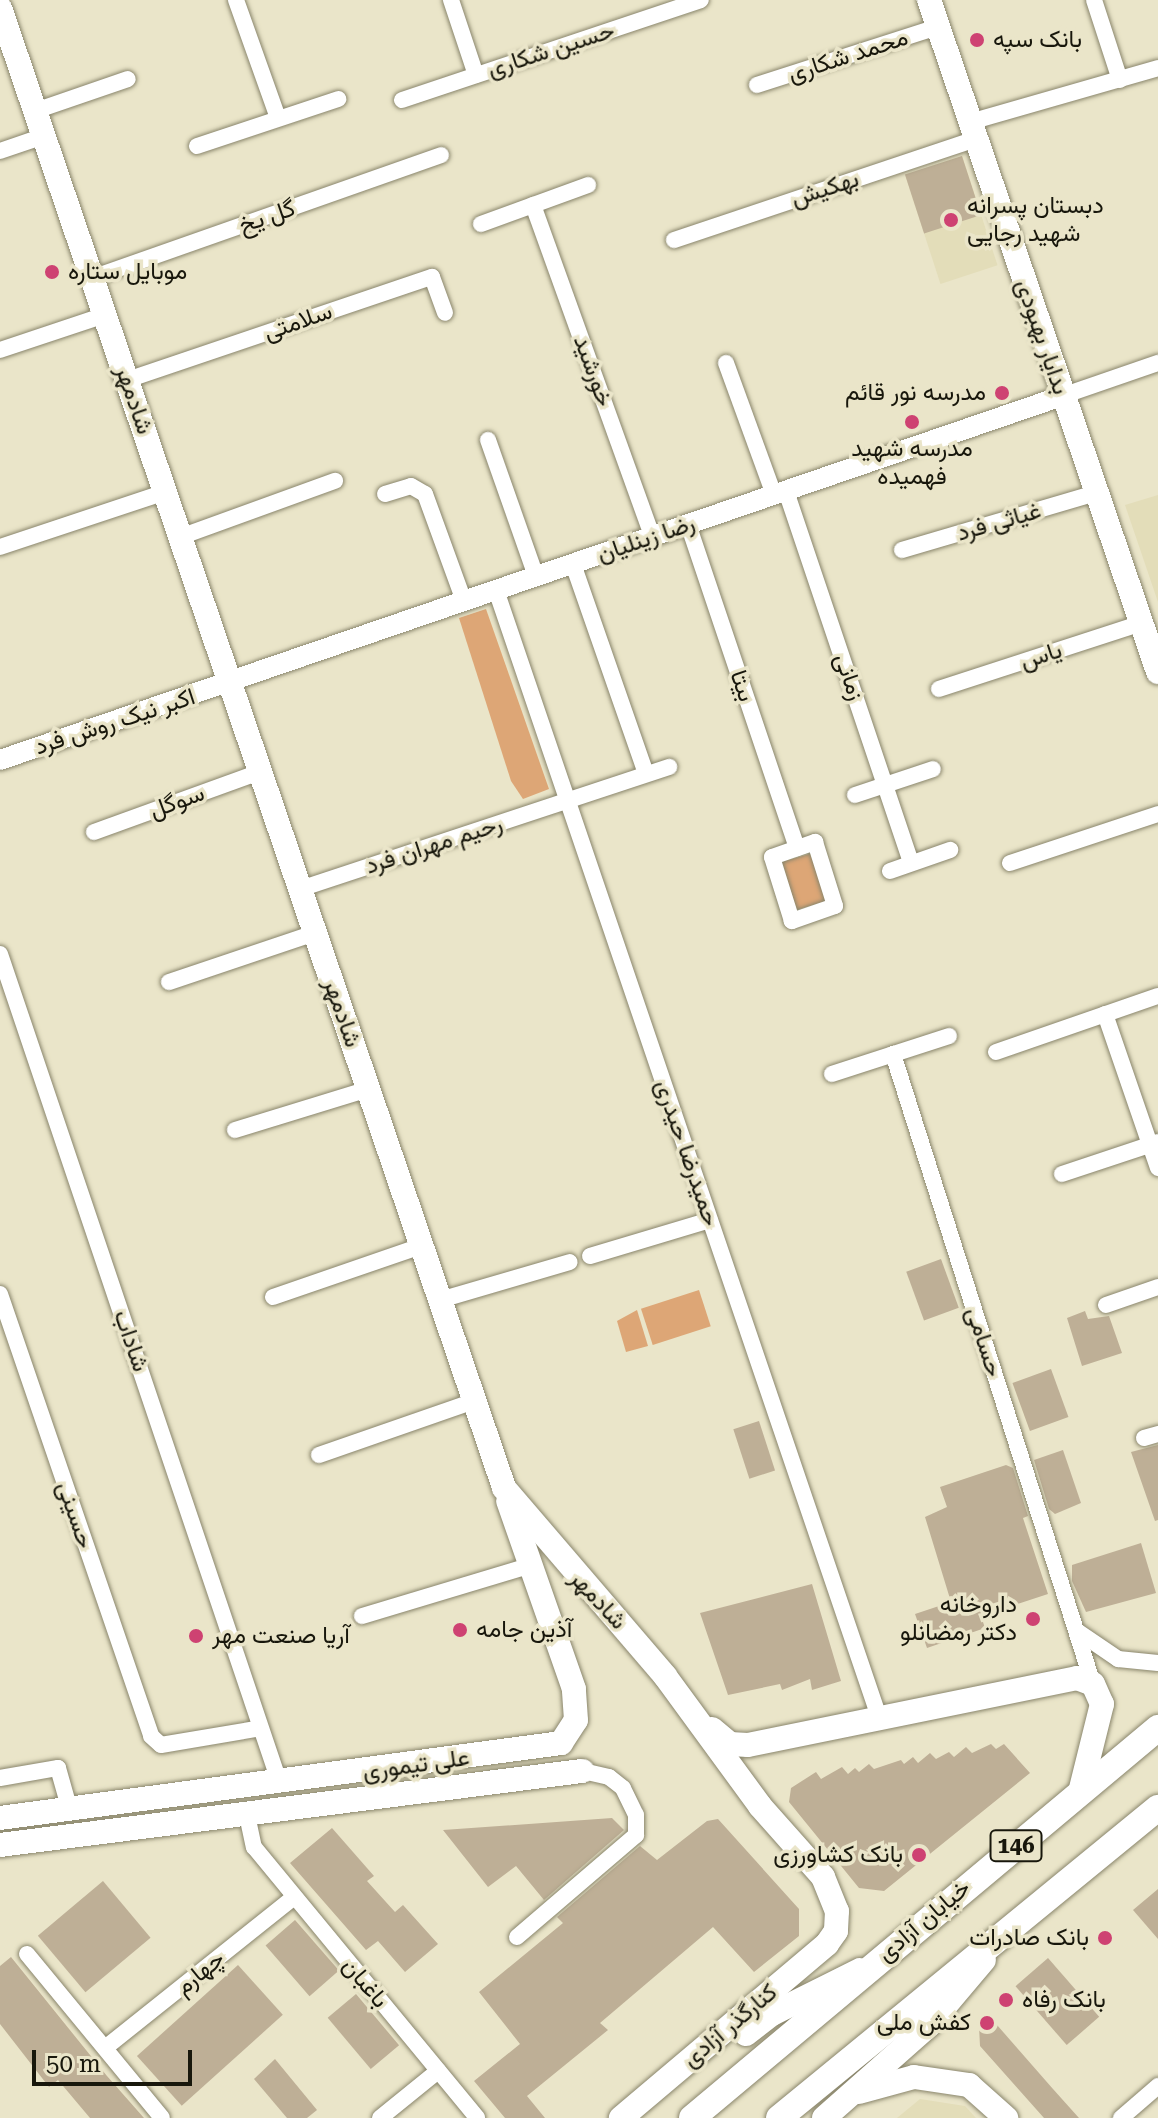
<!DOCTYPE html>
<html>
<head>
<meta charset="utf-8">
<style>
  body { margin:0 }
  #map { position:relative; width:1158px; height:2118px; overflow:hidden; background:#eae5c9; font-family:"Roboto Serif",Vazirmatn,serif }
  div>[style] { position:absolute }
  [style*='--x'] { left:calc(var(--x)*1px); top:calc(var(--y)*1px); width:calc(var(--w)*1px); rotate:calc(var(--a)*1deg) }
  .built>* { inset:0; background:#e3ddb9; transform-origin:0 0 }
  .green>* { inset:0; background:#dda676; transform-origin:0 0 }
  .building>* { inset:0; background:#beaf96; transform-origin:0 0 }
  .roads { filter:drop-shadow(0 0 2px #89856b) drop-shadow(0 0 2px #89856b) }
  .minor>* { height:16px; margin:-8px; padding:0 8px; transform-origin:8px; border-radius:8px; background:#fff }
  .tertiary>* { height:20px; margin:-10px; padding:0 10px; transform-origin:10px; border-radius:10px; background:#fff }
  .secondary>* { height:24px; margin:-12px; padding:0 12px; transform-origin:12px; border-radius:12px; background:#fff }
  .primary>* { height:26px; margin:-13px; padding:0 13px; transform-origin:13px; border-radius:13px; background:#fff }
  .dots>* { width:22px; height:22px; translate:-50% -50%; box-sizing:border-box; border:4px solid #eae5c9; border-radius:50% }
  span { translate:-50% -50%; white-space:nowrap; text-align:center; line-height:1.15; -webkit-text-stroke:7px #eae5c9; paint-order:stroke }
  .shield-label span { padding:2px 6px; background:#eae5c9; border:2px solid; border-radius:6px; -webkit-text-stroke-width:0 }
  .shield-label { font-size:22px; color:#18170c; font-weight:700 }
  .poi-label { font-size:24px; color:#18170c }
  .left { translate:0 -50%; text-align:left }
  .right { translate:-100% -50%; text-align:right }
  .street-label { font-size:24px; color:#18170c }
  .scale { position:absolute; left:32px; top:2050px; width:160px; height:36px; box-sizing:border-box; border:4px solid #18170c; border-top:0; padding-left:10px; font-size:24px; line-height:28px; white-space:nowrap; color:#18170c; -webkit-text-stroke:6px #eae5c9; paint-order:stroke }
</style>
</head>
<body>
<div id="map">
  <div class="built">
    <i style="left:962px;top:156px;width:115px;height:60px;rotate:72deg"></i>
    <i style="clip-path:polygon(1158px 495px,1158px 602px,1125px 505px)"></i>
    <i style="clip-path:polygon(920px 2099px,965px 2106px,976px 2118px,897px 2118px)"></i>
  </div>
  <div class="green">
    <i style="clip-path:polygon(486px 609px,549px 789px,523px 799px,511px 781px,459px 618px)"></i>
    <i style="left:813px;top:853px;width:50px;height:32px;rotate:74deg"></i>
    <i style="left:699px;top:1290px;width:38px;height:61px;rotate:72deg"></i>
    <i style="clip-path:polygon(637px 1310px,648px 1346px,626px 1352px,617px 1321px)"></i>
  </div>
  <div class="building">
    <i style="left:962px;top:156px;width:62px;height:60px;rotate:72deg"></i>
    <i style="left:941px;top:1259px;width:52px;height:37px;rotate:70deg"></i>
    <i style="clip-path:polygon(1085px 1311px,1088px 1319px,1109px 1316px,1122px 1353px,1082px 1366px,1067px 1318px)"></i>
    <i style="left:1051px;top:1369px;width:51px;height:41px;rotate:70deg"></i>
    <i style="left:759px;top:1421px;width:52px;height:27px;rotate:72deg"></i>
    <i style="clip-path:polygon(1158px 1445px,1158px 1520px,1155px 1521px,1131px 1452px)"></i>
    <i style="clip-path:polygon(1063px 1450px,1081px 1503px,1055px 1514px,1049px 1509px,1034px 1460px)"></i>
    <i style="clip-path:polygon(1006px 1465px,1013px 1468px,1028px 1516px,1023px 1518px,1048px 1594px,981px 1616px,985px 1628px,927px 1648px,915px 1614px,951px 1602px,925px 1517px,947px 1507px,940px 1487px)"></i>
    <i style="clip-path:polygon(1141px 1543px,1156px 1593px,1086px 1612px,1072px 1581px,1072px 1565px)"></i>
    <i style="clip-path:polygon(812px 1584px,841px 1681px,812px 1690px,810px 1679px,782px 1690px,780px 1684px,728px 1695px,700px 1613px)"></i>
    <i style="clip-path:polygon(991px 1744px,996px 1749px,1004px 1744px,1030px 1773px,884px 1891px,859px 1888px,789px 1802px,791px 1788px,816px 1772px,821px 1779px,842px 1767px,848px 1774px,855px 1768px,859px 1772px,869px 1764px,874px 1769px,901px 1760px,904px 1764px,913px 1757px,918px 1763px,930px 1753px,936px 1759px,949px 1752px,954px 1757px,966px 1747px,972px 1753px)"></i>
    <i style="clip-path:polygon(612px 1818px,624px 1830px,544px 1900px,516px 1866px,488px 1887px,443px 1830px)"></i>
    <i style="clip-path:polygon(718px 1819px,799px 1909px,799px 1936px,754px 1972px,713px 1927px,600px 2023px,608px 2030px,527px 2096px,545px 2118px,505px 2118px,474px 2081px,520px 2044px,479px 1992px,563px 1923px,557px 1917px,640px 1846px,657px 1860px,707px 1821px)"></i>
    <i style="clip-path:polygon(332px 1828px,374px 1876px,367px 1881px,395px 1912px,403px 1905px,438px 1944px,405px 1972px,378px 1941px,366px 1950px,290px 1863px)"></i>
    <i style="left:103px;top:1881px;width:74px;height:85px;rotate:50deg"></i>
    <i style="clip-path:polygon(1158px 1889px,1158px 1939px,1133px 1910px)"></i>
    <i style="left:295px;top:1920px;width:67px;height:39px;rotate:49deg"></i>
    <i style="clip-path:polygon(11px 1957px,107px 2076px,144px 2118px,90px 2118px,58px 2080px,49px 2087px,0 2024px,0 1966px)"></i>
    <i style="left:1048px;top:1958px;width:78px;height:43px;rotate:49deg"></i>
    <i style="left:238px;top:1965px;width:67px;height:136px;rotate:48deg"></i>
    <i style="left:356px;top:1994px;width:67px;height:37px;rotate:50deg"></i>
    <i style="clip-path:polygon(990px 2017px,1053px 2089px,1079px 2118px,1044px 2118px,980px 2046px,979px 2026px)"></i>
    <i style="clip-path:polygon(275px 2059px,317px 2110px,307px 2118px,287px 2118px,254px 2079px)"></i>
  </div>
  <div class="roads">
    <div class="minor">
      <i style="--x:236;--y:0;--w:125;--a:70.4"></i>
      <i style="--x:451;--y:0;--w:79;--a:71.6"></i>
      <i style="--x:1094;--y:0;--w:84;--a:72"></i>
      <i style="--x:757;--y:85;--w:190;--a:-17.8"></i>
      <i style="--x:402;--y:100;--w:315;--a:-18.5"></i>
      <i style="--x:35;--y:111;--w:98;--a:-19"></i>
      <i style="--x:970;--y:122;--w:196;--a:-16"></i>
      <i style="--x:197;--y:146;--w:149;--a:-18.4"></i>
      <i style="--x:0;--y:151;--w:46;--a:-18.8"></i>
      <i style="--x:533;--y:205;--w:352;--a:70.2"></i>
      <i style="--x:481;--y:224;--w:114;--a:-20"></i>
      <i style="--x:674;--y:240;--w:317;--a:-18.5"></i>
      <i style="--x:92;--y:278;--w:370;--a:-19.4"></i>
      <i style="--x:0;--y:350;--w:111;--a:-18.4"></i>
      <i style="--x:726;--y:363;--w:140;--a:70"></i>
      <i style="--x:127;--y:380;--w:322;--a:-18.7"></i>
      <i style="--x:432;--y:277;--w:38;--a:70"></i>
      <i style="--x:1062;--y:396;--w:102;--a:-19"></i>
      <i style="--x:488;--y:440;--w:144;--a:70.6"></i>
      <i style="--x:786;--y:491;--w:392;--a:71.4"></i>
      <i style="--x:385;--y:494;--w:27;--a:-17"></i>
      <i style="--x:411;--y:486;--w:16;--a:30"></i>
      <i style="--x:425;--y:494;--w:114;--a:70"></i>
      <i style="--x:688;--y:524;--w:342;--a:71.4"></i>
      <i style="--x:180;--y:537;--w:165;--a:-19.9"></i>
      <i style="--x:0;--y:547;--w:174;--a:-18.4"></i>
      <i style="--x:902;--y:550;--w:202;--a:-16.4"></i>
      <i style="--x:573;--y:564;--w:222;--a:70.8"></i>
      <i style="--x:496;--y:590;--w:1190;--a:71.23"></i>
      <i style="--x:939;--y:689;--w:213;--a:-18"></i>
      <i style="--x:855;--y:795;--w:82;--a:-18.4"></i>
      <i style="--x:94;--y:832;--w:177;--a:-19.9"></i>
      <i style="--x:815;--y:842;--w:67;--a:72.6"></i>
      <i style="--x:835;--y:906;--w:46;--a:160.8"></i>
      <i style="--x:792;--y:921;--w:67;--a:-107.4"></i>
      <i style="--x:772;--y:857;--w:46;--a:-19.2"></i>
      <i style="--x:1010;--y:863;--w:156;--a:-18.3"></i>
      <i style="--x:890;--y:871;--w:64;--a:-19.3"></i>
      <i style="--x:300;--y:889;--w:389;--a:-18.3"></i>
      <i style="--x:0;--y:954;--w:876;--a:71.36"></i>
      <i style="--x:169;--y:982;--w:154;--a:-18.6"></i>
      <i style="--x:1105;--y:1014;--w:163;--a:71"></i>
      <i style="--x:996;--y:1052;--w:171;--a:-19.1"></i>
      <i style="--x:893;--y:1054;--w:661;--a:72.39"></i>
      <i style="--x:832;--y:1074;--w:123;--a:-18"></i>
      <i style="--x:235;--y:1130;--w:139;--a:-17.1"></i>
      <i style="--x:1062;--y:1174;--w:101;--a:-18.4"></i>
      <i style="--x:590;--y:1256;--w:125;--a:-16.7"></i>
      <i style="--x:0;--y:1294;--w:467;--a:71.1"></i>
      <i style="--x:151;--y:1736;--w:13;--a:42"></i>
      <i style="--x:161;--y:1745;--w:101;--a:-9.6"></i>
      <i style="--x:273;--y:1297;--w:157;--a:-19"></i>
      <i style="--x:440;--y:1300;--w:135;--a:-16.3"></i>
      <i style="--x:1106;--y:1305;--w:55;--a:-19.1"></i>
      <i style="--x:1144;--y:1438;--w:15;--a:-16"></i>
      <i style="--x:319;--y:1455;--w:164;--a:-19.2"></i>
      <i style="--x:362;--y:1616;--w:174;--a:-16.7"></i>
      <i style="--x:1077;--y:1631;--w:50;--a:34.3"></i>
      <i style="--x:1118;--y:1659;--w:40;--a:5.7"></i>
      <i style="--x:0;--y:1778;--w:59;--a:-9.8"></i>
      <i style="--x:58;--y:1768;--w:41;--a:74.2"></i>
      <i style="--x:247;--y:1815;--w:33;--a:78"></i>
      <i style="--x:254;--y:1847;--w:351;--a:50.5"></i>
      <i style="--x:517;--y:1937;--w:157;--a:-40.6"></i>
      <i style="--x:636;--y:1835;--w:20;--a:-90"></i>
      <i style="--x:636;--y:1815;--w:30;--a:-116"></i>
      <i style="--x:623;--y:1788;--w:18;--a:-142"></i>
      <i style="--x:609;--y:1777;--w:28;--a:-167"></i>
      <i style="--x:27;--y:1954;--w:212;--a:50.5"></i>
      <i style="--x:105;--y:2048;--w:242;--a:-38.6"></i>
      <i style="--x:380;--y:2118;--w:75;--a:-39"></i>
      <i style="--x:1121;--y:2118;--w:49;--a:-40.9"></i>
    </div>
    <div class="tertiary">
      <i style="--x:0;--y:760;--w:1123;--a:-18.92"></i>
    </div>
    <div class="secondary">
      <i style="--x:929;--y:0;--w:710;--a:71.18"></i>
      <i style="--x:0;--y:8;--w:1563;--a:71.19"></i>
      <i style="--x:504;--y:1488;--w:248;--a:49.4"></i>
      <i style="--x:665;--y:1676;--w:161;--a:53.8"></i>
      <i style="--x:760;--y:1806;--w:95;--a:48.4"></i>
      <i style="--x:823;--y:1877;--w:37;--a:68"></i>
      <i style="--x:837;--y:1911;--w:20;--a:93"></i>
      <i style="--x:836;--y:1931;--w:16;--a:125"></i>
      <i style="--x:827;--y:1944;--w:270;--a:139.8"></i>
      <i style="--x:712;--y:1729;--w:23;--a:40"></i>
      <i style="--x:730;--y:1744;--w:18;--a:3"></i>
      <i style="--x:748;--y:1745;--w:336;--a:-11.5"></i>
      <i style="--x:1077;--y:1678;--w:17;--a:21"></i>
      <i style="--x:1093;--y:1684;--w:22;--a:66"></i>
      <i style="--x:1102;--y:1704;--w:91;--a:104"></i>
      <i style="--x:0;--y:1818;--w:566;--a:-7.61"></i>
      <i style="--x:561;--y:1743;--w:27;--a:-57"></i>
      <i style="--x:576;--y:1720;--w:31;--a:-94"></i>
      <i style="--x:574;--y:1689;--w:199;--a:-109.3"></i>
      <i style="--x:0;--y:1845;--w:587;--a:-7.25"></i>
      <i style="--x:746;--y:2034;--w:33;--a:-38"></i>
      <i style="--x:772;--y:2014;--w:98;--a:-26.6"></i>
      <i style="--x:859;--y:2092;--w:57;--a:-15.3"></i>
      <i style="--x:914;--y:2077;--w:56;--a:8.3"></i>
      <i style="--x:969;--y:2085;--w:50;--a:41.7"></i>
      <i style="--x:824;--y:2118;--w:140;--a:-41.5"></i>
      <i style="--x:929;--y:2025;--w:85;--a:-49.8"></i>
    </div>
    <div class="primary">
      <i style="--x:692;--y:2118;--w:608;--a:-39.93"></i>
      <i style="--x:779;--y:2118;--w:490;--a:-39.3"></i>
    </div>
  </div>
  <div class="dots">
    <i style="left:977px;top:40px;background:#ce4272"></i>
    <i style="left:951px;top:220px;background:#ce4272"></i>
    <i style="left:52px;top:272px;background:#ce4272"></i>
    <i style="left:1002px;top:393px;background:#ce4272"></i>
    <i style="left:912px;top:422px;background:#ce4272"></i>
    <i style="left:1033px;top:1619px;background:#ce4272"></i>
    <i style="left:460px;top:1630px;background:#ce4272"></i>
    <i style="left:196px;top:1636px;background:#ce4272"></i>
    <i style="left:919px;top:1855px;background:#ce4272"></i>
    <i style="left:1105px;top:1938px;background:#ce4272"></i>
    <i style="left:1006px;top:2000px;background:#ce4272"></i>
    <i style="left:987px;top:2023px;background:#ce4272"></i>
  </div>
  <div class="shield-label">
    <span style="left:1016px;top:1846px">146</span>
  </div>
  <div class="poi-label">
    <span class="left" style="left:993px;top:40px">بانک سپه</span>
    <span class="left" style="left:967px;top:220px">دبستان پسرانه<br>شهید رجایی</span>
    <span class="left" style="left:68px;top:272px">موبایل ستاره</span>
    <span class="right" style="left:986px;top:393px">مدرسه نور قائم</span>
    <span style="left:912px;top:463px">مدرسه شهید<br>فهمیده</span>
    <span class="right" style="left:1017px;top:1619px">داروخانه<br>دکتر رمضانلو</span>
    <span class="left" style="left:476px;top:1630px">آذین جامه</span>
    <span class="left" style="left:212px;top:1636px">آریا صنعت مهر</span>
    <span class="right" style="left:903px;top:1855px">بانک کشاورزی</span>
    <span class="right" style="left:1089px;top:1938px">بانک صادرات</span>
    <span class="left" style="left:1022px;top:2000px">بانک رفاه</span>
    <span class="right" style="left:971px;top:2023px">کفش ملی</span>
  </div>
  <div class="street-label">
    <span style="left:551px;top:50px;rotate:-18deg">حسین شکاری</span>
    <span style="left:848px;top:56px;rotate:-18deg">محمد شکاری</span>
    <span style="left:825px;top:189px;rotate:-18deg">بهکیش</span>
    <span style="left:267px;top:217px;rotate:-19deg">گل یخ</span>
    <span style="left:298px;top:322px;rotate:-19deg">سلامتی</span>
    <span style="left:1042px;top:337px;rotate:71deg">بدایار بهبودی</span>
    <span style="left:593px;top:371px;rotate:70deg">خورشید</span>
    <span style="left:134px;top:400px;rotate:71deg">شادمهر</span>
    <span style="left:999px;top:522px;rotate:-16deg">غیاثی فرد</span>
    <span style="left:646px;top:539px;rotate:-19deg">رضا زینلیان</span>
    <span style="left:1041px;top:656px;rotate:-18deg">یاس</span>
    <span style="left:849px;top:677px;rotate:71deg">زمانی</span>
    <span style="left:742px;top:686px;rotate:71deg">بیتا</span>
    <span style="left:115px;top:722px;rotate:-18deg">اکبر نیک روش فرد</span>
    <span style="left:177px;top:802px;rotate:-20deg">سوگل</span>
    <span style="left:434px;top:845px;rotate:-18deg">رحیم مهران فرد</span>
    <span style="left:342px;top:1013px;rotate:71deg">شادمهر</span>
    <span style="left:687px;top:1153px;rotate:71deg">حمیدرضا حیدری</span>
    <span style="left:131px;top:1341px;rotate:71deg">شاداب</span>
    <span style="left:984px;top:1342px;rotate:72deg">حسامی</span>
    <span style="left:75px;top:1515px;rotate:71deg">حسینی</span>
    <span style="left:598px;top:1600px;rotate:47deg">شادمهر</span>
    <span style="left:416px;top:1765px;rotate:-8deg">علی تیموری</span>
    <span style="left:924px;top:1921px;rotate:-40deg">خیابان آزادی</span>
    <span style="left:200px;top:1973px;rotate:-39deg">چهارم</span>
    <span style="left:365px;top:1983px;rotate:50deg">باغبان</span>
    <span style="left:730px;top:2026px;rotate:-40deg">کنارگذر آزادی</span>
  </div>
  <div class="scale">50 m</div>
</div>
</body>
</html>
